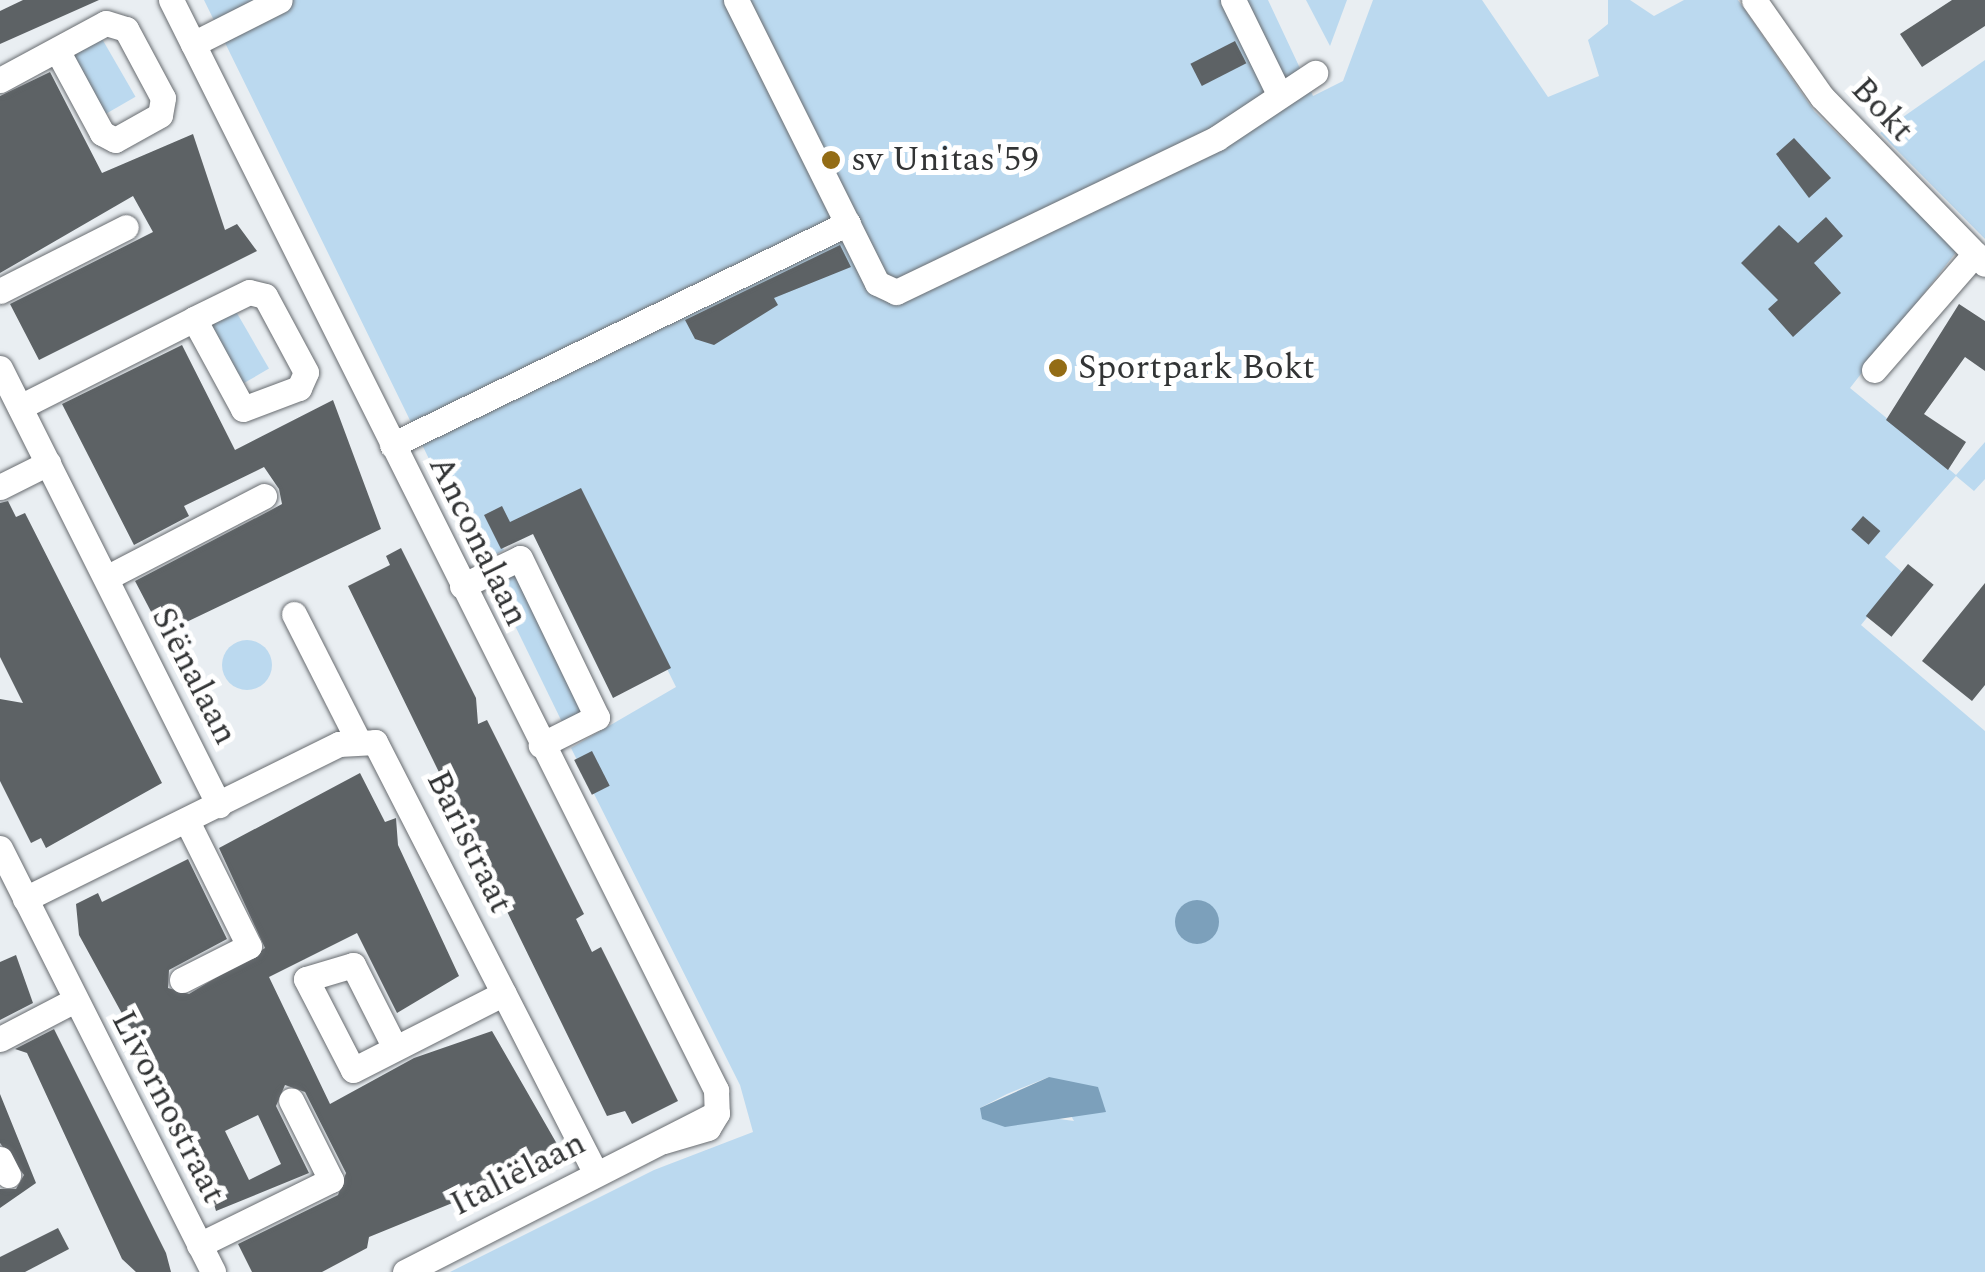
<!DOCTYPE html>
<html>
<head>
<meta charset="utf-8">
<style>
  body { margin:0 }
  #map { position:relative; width:1985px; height:1272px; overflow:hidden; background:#e9eef2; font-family:Spectral,serif }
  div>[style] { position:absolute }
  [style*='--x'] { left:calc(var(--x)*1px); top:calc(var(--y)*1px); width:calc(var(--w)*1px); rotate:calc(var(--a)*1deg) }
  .green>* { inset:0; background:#bbd9ef; transform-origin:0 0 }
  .round { border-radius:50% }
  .water>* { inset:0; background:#7ca0bb }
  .building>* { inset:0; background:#5d6265; transform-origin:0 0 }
  .roads { filter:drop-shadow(0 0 2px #686c70) drop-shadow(0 0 2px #686c70) }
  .minor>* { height:25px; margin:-12.5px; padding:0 12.5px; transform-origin:12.5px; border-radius:12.5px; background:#fff }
  .dots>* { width:28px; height:28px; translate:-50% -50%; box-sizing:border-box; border:5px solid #fff; border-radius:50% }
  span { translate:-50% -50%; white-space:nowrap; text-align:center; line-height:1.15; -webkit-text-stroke:10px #fff; paint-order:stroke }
  .street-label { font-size:35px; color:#323435 }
  .poi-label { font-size:35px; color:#323435 }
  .left { translate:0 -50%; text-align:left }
</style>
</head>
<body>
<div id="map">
  <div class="green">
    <i style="clip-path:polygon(evenodd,204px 0,1268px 0,1313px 96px,1343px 81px,1373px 0,1482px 0,1548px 97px,1599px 76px,1588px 40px,1608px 24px,1608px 0,1630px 0,1654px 16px,1684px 0,1738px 0,1814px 111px,1957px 251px,1850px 388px,1956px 475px,1985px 442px,1985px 479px,1974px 491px,1956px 476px,1885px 557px,1903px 573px,1861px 625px,1985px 731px,1985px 1272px,450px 1272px,654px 1170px,753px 1132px,740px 1085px,571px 748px,676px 687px,580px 493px,497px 535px,504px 550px,480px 563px,204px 0,1049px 1077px,1074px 1121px,980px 1108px,1007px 1094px,1049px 1077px)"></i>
    <i style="clip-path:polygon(1306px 0,1347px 0,1330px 46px)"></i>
    <i style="left:101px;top:37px;width:69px;height:37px;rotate:60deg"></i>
    <i style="clip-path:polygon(1985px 60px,1985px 239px,1880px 133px)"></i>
    <i style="left:234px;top:308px;width:70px;height:35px;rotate:60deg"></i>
    <i style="left:519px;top:570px;width:163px;height:28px;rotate:64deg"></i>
    <i class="round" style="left:222px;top:640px;width:50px;height:50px"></i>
  </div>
  <div class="water">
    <i class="round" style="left:1175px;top:900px;width:44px;height:44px"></i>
    <i style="clip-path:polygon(1049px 1077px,1098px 1087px,1106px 1112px,1005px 1127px,982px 1119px,980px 1108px)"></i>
  </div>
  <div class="building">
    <i style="clip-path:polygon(23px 0,99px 0,0 44px,0 11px)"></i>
    <i style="clip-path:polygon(1952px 0,1985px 0,1985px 26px,1922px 67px,1900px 34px)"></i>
    <i style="left:1235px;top:41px;width:25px;height:50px;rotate:63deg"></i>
    <i style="clip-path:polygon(50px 72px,102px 173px,193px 134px,225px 230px,237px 224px,257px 251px,39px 360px,10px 304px,153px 232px,133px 196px,0 273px,0 96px)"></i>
    <i style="clip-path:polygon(1794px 138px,1831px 178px,1809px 198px,1776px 154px)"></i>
    <i style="clip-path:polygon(1826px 217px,1843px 236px,1814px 263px,1841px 293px,1793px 337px,1768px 309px,1778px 300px,1741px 263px,1779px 225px,1798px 243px)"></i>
    <i style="clip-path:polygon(840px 245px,851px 267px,774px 298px,778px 305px,714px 345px,695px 339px,685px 320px)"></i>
    <i style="clip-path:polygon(1959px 304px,1985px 321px,1985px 371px,1965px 357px,1924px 414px,1966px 442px,1948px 470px,1886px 420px)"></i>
    <i style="clip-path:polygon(182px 345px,235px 450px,333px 400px,381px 529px,174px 628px,169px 618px,158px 625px,135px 581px,271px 510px,282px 504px,279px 489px,264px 467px,184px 506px,189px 516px,134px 545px,62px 404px)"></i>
    <i style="clip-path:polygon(581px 488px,671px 668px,613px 698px,533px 534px,501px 549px,484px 515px,502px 506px,510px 522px)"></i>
    <i style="clip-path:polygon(8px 501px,16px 517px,25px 513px,162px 783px,46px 848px,41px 838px,31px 843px,0 781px,0 699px,23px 703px,0 657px,0 503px)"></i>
    <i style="left:1863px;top:516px;width:23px;height:18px;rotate:41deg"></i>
    <i style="clip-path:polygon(401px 548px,476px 698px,478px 724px,487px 720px,584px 914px,576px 919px,592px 952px,601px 947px,678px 1101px,632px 1124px,625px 1111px,607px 1116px,348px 586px,390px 565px,386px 556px)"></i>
    <i style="left:1908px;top:564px;width:33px;height:67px;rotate:39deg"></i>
    <i style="clip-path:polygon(1985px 583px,1985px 685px,1972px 701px,1922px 661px)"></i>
    <i style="left:592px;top:751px;width:39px;height:20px;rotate:63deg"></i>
    <i style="clip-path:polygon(evenodd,360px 773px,385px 822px,396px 818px,398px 845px,459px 976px,397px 1013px,357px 933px,269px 977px,330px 1104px,414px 1058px,492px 1031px,557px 1144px,494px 1186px,369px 1237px,367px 1248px,322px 1272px,252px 1272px,238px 1244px,338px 1195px,346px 1173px,305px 1092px,285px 1085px,276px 1106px,309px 1173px,216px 1211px,201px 1158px,79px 935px,76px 904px,98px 893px,102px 902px,188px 859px,227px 939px,169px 970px,168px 988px,189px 994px,265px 948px,219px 848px,360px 773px,258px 1115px,281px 1164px,249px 1180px,225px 1131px,258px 1115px)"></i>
    <i style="clip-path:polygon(16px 955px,33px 1003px,0 1020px,0 962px)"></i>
    <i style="clip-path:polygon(54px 1029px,166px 1253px,171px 1272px,136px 1272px,122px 1259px,27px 1053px,15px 1049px)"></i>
    <i style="clip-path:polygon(0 1094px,36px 1183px,0 1208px,0 1189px,16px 1189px,24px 1175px,0 1143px)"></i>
    <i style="clip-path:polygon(58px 1228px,69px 1249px,25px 1272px,0 1272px,0 1257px)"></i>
  </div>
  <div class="roads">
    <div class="minor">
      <i style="--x:171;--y:0;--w:1219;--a:63.43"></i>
      <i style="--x:716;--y:1090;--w:23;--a:88"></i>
      <i style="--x:736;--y:0;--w:316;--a:63.5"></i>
      <i style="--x:877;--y:283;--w:21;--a:25"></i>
      <i style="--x:896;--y:292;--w:356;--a:-25.6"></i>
      <i style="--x:1217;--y:138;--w:118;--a:-33.6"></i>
      <i style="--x:1233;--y:0;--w:102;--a:63.9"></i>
      <i style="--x:1754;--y:0;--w:118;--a:55"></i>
      <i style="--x:1822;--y:97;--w:233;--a:45.7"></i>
      <i style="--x:193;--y:44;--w:97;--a:-26.8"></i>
      <i style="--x:0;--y:80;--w:120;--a:-28.3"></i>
      <i style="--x:106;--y:23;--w:21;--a:17"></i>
      <i style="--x:126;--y:29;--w:78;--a:61.8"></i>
      <i style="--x:163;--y:98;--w:17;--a:100"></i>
      <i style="--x:160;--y:115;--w:51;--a:150.9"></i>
      <i style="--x:115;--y:140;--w:15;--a:-152"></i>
      <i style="--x:102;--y:133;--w:94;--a:-118.5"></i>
      <i style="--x:0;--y:291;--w:141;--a:-26.9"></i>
      <i style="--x:0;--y:368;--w:489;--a:63.4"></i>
      <i style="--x:1874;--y:370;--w:154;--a:-49"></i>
      <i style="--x:20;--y:407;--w:195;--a:-26.8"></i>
      <i style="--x:194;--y:319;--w:102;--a:61.4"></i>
      <i style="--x:243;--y:409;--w:60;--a:-20.6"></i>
      <i style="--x:299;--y:388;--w:17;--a:-66"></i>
      <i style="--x:306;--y:372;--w:86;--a:-118.3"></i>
      <i style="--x:265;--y:296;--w:16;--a:-166"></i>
      <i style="--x:249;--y:292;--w:61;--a:153.9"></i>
      <i style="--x:392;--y:445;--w:507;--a:-25.96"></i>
      <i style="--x:0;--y:487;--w:54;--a:-26.6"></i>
      <i style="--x:106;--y:578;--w:178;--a:-27.4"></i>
      <i style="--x:462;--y:586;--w:64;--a:-25.8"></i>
      <i style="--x:520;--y:558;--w:177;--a:64.2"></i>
      <i style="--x:597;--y:717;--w:63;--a:153.4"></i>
      <i style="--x:294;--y:614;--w:139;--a:63.1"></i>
      <i style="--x:0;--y:848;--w:474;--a:63.3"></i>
      <i style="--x:25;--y:899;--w:350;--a:-26.3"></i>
      <i style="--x:339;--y:744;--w:36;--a:-3"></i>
      <i style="--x:375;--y:742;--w:484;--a:62.9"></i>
      <i style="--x:182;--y:980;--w:75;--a:-26.9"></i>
      <i style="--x:249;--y:946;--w:140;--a:-116.4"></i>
      <i style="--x:0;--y:1039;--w:85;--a:-27.5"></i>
      <i style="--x:395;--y:1048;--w:93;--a:-116.8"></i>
      <i style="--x:353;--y:965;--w:49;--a:163.4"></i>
      <i style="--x:306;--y:979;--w:102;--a:62.7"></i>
      <i style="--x:353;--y:1070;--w:169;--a:-27"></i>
      <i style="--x:0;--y:1159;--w:18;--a:63"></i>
      <i style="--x:199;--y:1245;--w:147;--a:-26.2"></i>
      <i style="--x:331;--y:1180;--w:89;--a:-116.6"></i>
      <i style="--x:405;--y:1272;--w:350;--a:-27"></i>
      <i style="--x:717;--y:1113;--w:17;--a:121"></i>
      <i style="--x:708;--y:1128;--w:46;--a:163.5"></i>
    </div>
  </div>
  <div class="dots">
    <i style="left:831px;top:160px;background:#936c15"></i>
    <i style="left:1058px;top:368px;background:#936c15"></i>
  </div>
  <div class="street-label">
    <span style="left:1882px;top:110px;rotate:47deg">Bokt</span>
    <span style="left:478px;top:541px;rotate:64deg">Anconalaan</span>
    <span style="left:194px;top:676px;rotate:63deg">Siënalaan</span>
    <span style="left:469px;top:842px;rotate:64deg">Baristraat</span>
    <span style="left:168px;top:1107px;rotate:63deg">Livornostraat</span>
    <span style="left:518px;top:1174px;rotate:-27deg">Italiëlaan</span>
  </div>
  <div class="poi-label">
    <span class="left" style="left:851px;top:160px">sv Unitas'59</span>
    <span class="left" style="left:1078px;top:368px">Sportpark Bokt</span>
  </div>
</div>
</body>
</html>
